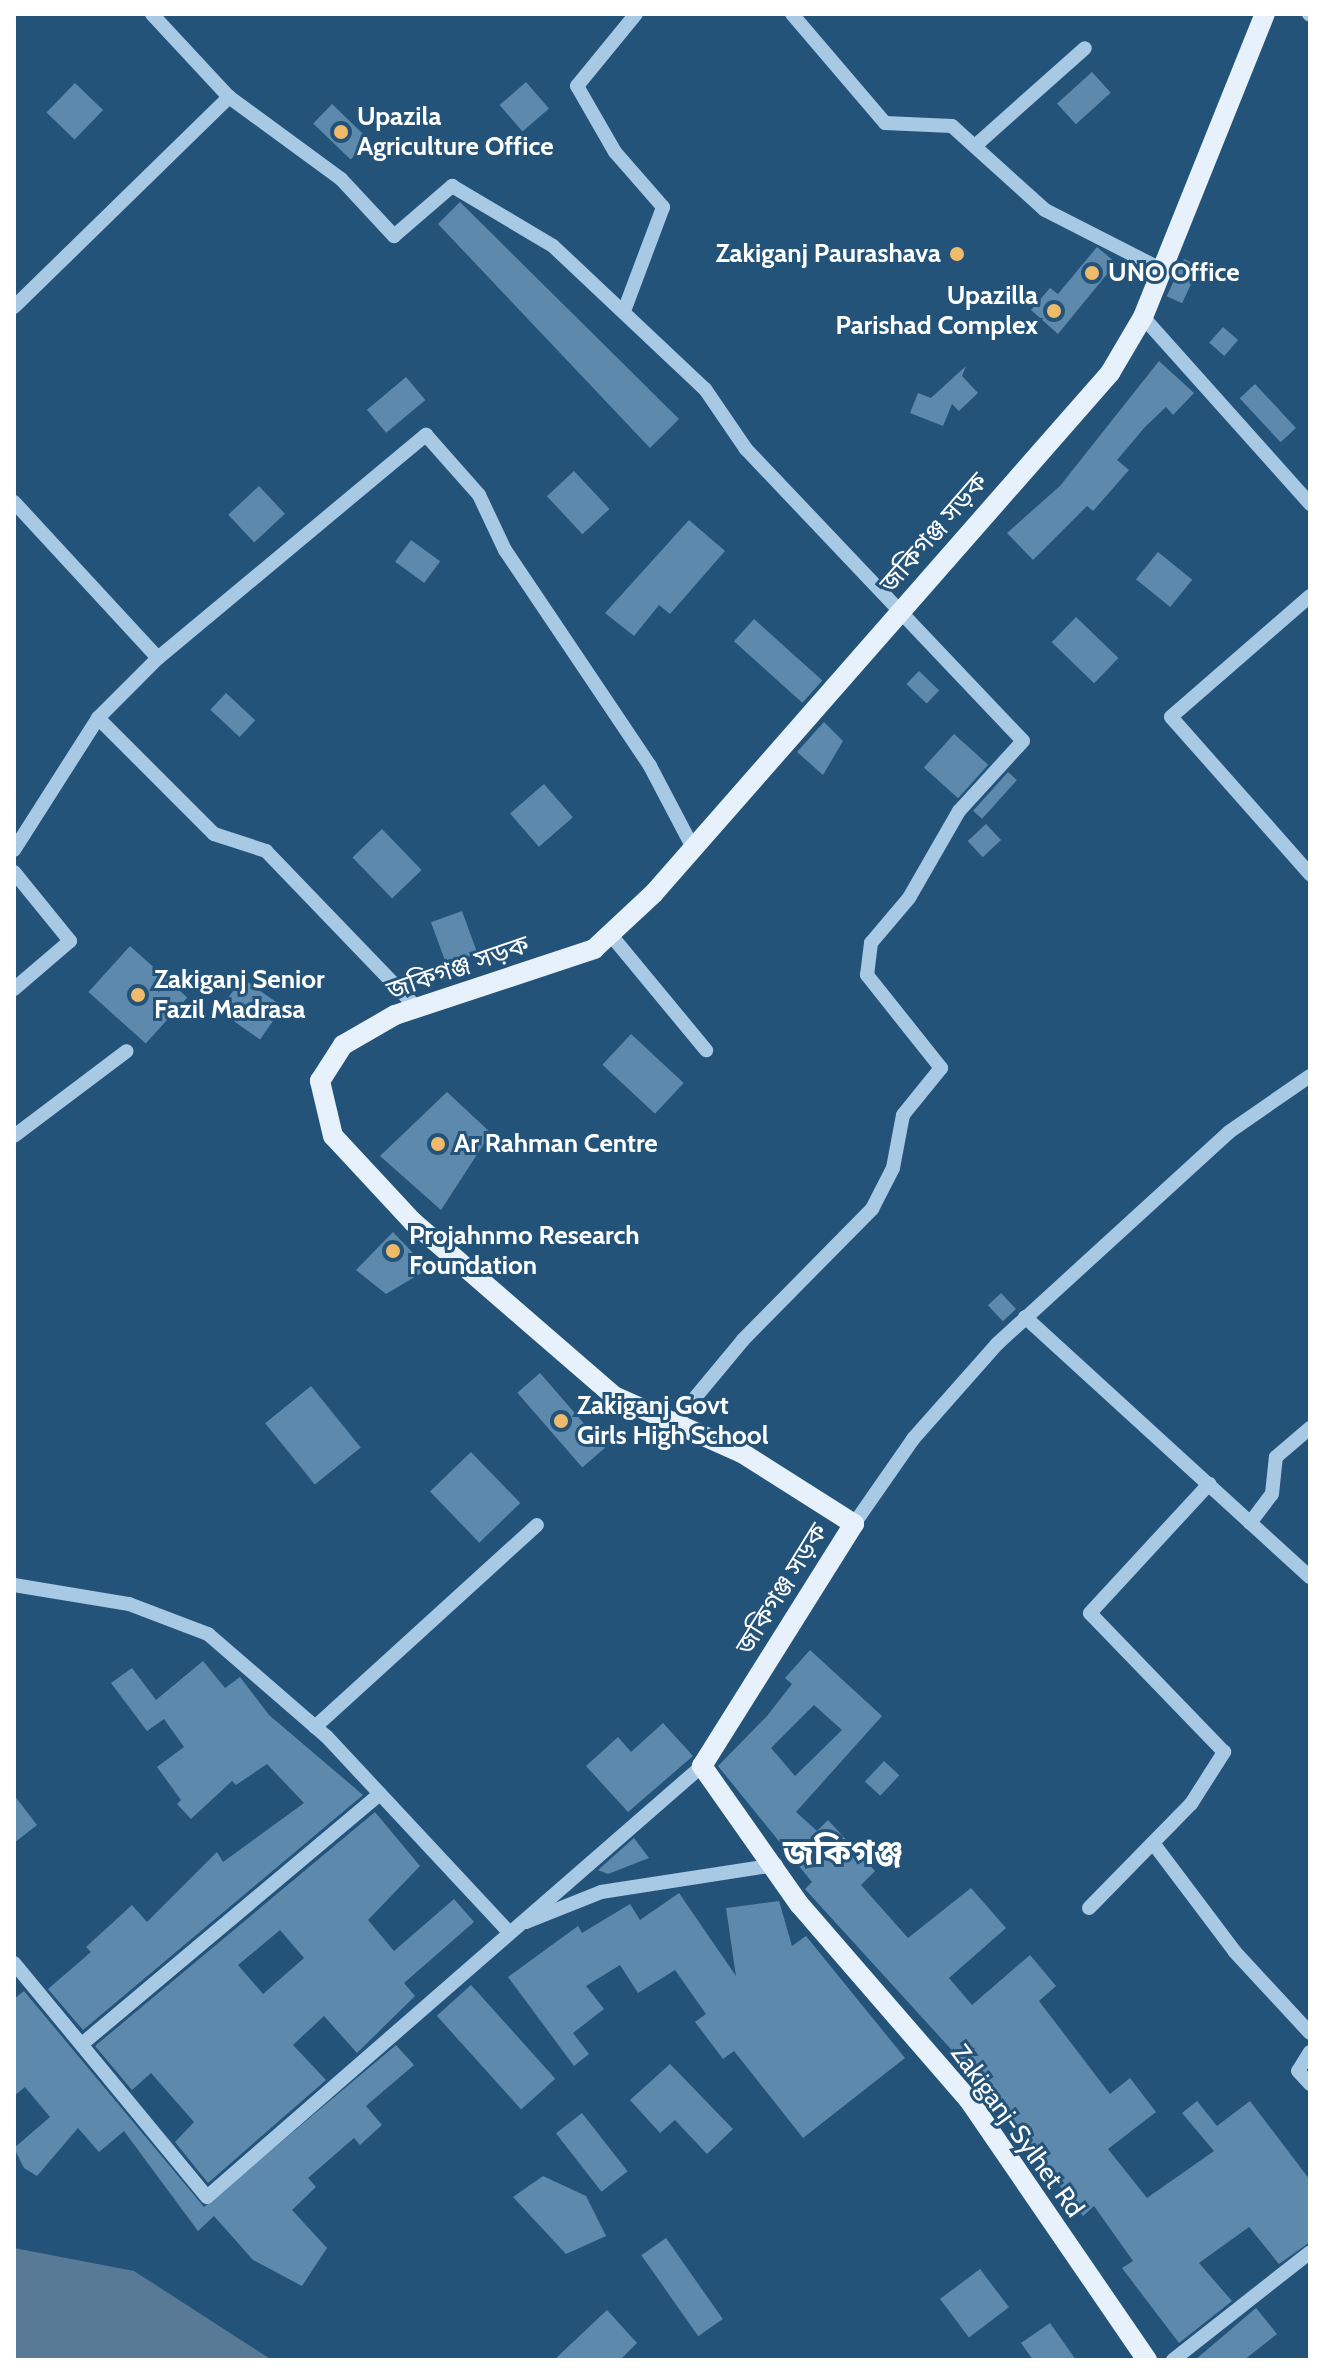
<!DOCTYPE html>
<html>
<head>
<meta charset="utf-8">
<style>
  body { margin:0 }
  #map { position:relative; width:1324px; height:2374px; overflow:hidden; background:#24537a; font-family:Cabin,"Noto Sans Bengali",sans-serif }
  div>[style] { position:absolute }
  [style*='--x'] { left:calc(var(--x)*1px); top:calc(var(--y)*1px); width:calc(var(--w)*1px); rotate:calc(var(--a)*1deg) }
  .water>* { inset:0; background:#587a96 }
  .building>* { inset:0; background:#5d89ac; transform-origin:0 0 }
  .minor>* { height:14px; margin:-7px; padding:0 7px; transform-origin:7px; border-radius:7px; background:#a7c9e4 }
  .major>* { height:20px; margin:-10px; padding:0 10px; transform-origin:10px; border-radius:10px; background:#e7f1fc }
  .dots>* { width:22px; height:22px; translate:-50% -50%; box-sizing:border-box; border:4px solid #24537a; border-radius:50% }
  span { translate:-50% -50%; white-space:nowrap; text-align:center; line-height:1.15; -webkit-text-stroke:6px #24537a; paint-order:stroke }
  .poi-label { font-size:26px; color:#fff; font-weight:700 }
  .left { translate:0 -50%; text-align:left }
  .right { translate:-100% -50%; text-align:right }
  .street-label { font-size:26px; color:#fff }
  .district-label { font-size:34px; color:#fff; font-weight:700 }
  .frame { position:absolute; inset:0; border:16px solid #fff; pointer-events:none }
</style>
</head>
<body>
<div id="map">
  <div class="water">
    <i style="clip-path:polygon(14px 2248px,134px 2271px,272px 2360px,14px 2360px)"></i>
  </div>
  <div class="building">
    <i style="left:1092px;top:72px;width:28px;height:47px;rotate:48deg"></i>
    <i style="left:526px;top:82px;width:35px;height:35px;rotate:49deg"></i>
    <i style="left:75px;top:83px;width:39px;height:41px;rotate:44deg"></i>
    <i style="left:332px;top:104px;width:52px;height:27px;rotate:44deg"></i>
    <i style="clip-path:polygon(460px 202px,679px 419px,650px 448px,438px 224px)"></i>
    <i style="clip-path:polygon(1097px 247px,1116px 263px,1058px 334px,1031px 310px,1050px 288px,1058px 294px)"></i>
    <i style="left:1184px;top:259px;width:17px;height:41px;rotate:25deg"></i>
    <i style="left:1223px;top:327px;width:20px;height:21px;rotate:41deg"></i>
    <i style="clip-path:polygon(1159px 361px,1194px 393px,1173px 415px,1166px 407px,1145px 427px,1117px 460px,1129px 470px,1093px 511px,1087px 506px,1033px 560px,1007px 533px,1060px 486px)"></i>
    <i style="clip-path:polygon(966px 366px,962px 376px,978px 393px,959px 411px,952px 404px,943px 426px,910px 413px,918px 393px,931px 398px)"></i>
    <i style="left:406px;top:377px;width:30px;height:51px;rotate:50deg"></i>
    <i style="left:1255px;top:384px;width:60px;height:21px;rotate:47deg"></i>
    <i style="left:574px;top:471px;width:52px;height:37px;rotate:47deg"></i>
    <i style="left:259px;top:486px;width:38px;height:42px;rotate:47deg"></i>
    <i style="clip-path:polygon(689px 520px,725px 551px,670px 614px,659px 605px,634px 636px,605px 613px)"></i>
    <i style="left:411px;top:540px;width:36px;height:27px;rotate:36deg"></i>
    <i style="left:1158px;top:552px;width:44px;height:35px;rotate:39deg"></i>
    <i style="left:1076px;top:617px;width:59px;height:35px;rotate:44deg"></i>
    <i style="left:754px;top:619px;width:92px;height:30px;rotate:42deg"></i>
    <i style="left:919px;top:671px;width:28px;height:18px;rotate:44deg"></i>
    <i style="left:226px;top:693px;width:40px;height:23px;rotate:43deg"></i>
    <i style="clip-path:polygon(824px 722px,843px 741px,823px 775px,797px 752px)"></i>
    <i style="left:954px;top:734px;width:46px;height:45px;rotate:42deg"></i>
    <i style="left:1008px;top:772px;width:12px;height:52px;rotate:42deg"></i>
    <i style="left:544px;top:784px;width:44px;height:45px;rotate:49deg"></i>
    <i style="left:986px;top:824px;width:22px;height:25px;rotate:47deg"></i>
    <i style="left:382px;top:829px;width:57px;height:41px;rotate:46deg"></i>
    <i style="left:462px;top:911px;width:45px;height:33px;rotate:70deg"></i>
    <i style="left:130px;top:946px;width:77px;height:62px;rotate:42deg"></i>
    <i style="left:242px;top:978px;width:50px;height:40px;rotate:35deg"></i>
    <i style="left:631px;top:1034px;width:72px;height:42px;rotate:43deg"></i>
    <i style="clip-path:polygon(447px 1092px,491px 1133px,441px 1210px,380px 1156px)"></i>
    <i style="clip-path:polygon(393px 1232px,428px 1269px,386px 1294px,356px 1270px)"></i>
    <i style="left:1001px;top:1293px;width:22px;height:18px;rotate:47deg"></i>
    <i style="left:540px;top:1373px;width:99px;height:30px;rotate:49deg"></i>
    <i style="left:311px;top:1386px;width:79px;height:59px;rotate:51deg"></i>
    <i style="left:471px;top:1452px;width:71px;height:57px;rotate:46deg"></i>
    <i style="clip-path:polygon(evenodd,810px 1650px,882px 1716px,796px 1812px,817px 1831px,828px 1820px,875px 1871px,861px 1885px,908px 1938px,971px 1888px,1006px 1928px,949px 1978px,972px 2005px,1030px 1955px,1056px 1986px,1039px 2001px,1110px 2094px,1130px 2078px,1156px 2112px,1108px 2149px,1147px 2198px,1214px 2151px,1182px 2113px,1197px 2101px,1217px 2126px,1250px 2101px,1310px 2180px,1310px 2242px,1279px 2264px,1249px 2227px,1199px 2263px,1232px 2301px,1179px 2343px,1122px 2268px,1133px 2261px,1094px 2206px,1083px 2216px,970px 2070px,805px 1889px,812px 1882px,718px 1766px,767px 1716px,792px 1684px,785px 1678px,810px 1650px,814px 1705px,842px 1730px,795px 1776px,771px 1748px,814px 1705px)"></i>
    <i style="clip-path:polygon(203px 1661px,225px 1688px,240px 1677px,269px 1715px,363px 1795px,83px 2030px,48px 1989px,91px 1952px,86px 1947px,132px 1905px,147px 1922px,217px 1852px,223px 1862px,304px 1803px,267px 1764px,236px 1785px,232px 1781px,191px 1819px,177px 1804px,181px 1800px,157px 1767px,184px 1747px,164px 1719px,147px 1731px,111px 1683px,132px 1668px,156px 1700px)"></i>
    <i style="clip-path:polygon(663px 1723px,693px 1756px,628px 1812px,586px 1766px,618px 1737px,631px 1752px)"></i>
    <i style="left:884px;top:1761px;width:21px;height:28px;rotate:43deg"></i>
    <i style="clip-path:polygon(14px 1795px,37px 1825px,14px 1843px)"></i>
    <i style="clip-path:polygon(evenodd,375px 1812px,420px 1866px,368px 1920px,394px 1951px,454px 1899px,474px 1922px,404px 1983px,415px 1996px,357px 2053px,324px 2016px,293px 2045px,326px 2080px,208px 2183px,175px 2142px,194px 2122px,151px 2073px,132px 2090px,95px 2046px,375px 1812px,280px 1930px,304px 1958px,263px 1994px,238px 1965px,280px 1930px)"></i>
    <i style="clip-path:polygon(634px 1838px,649px 1858px,608px 1874px,598px 1870px)"></i>
    <i style="clip-path:polygon(679px 1893px,736px 1976px,726px 1908px,779px 1901px,792px 1946px,806px 1936px,905px 2058px,803px 2138px,734px 2051px,723px 2059px,695px 2022px,706px 2014px,675px 1970px,638px 1993px,620px 1965px,586px 1986px,604px 2009px,573px 2033px,589px 2054px,574px 2066px,508px 1977px,578px 1926px,582px 1933px,630px 1904px,640px 1920px)"></i>
    <i style="left:471px;top:1985px;width:126px;height:46px;rotate:48deg"></i>
    <i style="clip-path:polygon(24px 1991px,204px 2207px,396px 2045px,414px 2065px,366px 2106px,382px 2125px,360px 2145px,354px 2138px,308px 2178px,316px 2187px,292px 2210px,327px 2248px,302px 2286px,253px 2260px,214px 2216px,198px 2231px,124px 2131px,99px 2152px,78px 2128px,37px 2176px,24px 2168px,14px 2148px,50px 2117px,25px 2087px,14px 2096px,14px 1999px)"></i>
    <i style="clip-path:polygon(670px 2064px,733px 2129px,707px 2154px,675px 2120px,660px 2133px,630px 2100px)"></i>
    <i style="left:582px;top:2113px;width:74px;height:33px;rotate:52deg"></i>
    <i style="clip-path:polygon(543px 2176px,586px 2196px,606px 2236px,566px 2254px,513px 2197px)"></i>
    <i style="left:666px;top:2238px;width:99px;height:30px;rotate:55deg"></i>
    <i style="left:980px;top:2269px;width:48px;height:50px;rotate:53deg"></i>
    <i style="clip-path:polygon(1256px 2308px,1277px 2334px,1244px 2360px,1195px 2360px)"></i>
    <i style="clip-path:polygon(607px 2310px,637px 2343px,620px 2360px,554px 2360px)"></i>
    <i style="clip-path:polygon(1050px 2323px,1076px 2360px,1033px 2360px,1021px 2343px)"></i>
  </div>
  <div class="minor">
    <i style="--x:792;--y:14;--w:143;--a:49.5"></i>
    <i style="--x:885;--y:123;--w:67;--a:2.6"></i>
    <i style="--x:952;--y:126;--w:125;--a:42.1"></i>
    <i style="--x:1045;--y:210;--w:132;--a:27"></i>
    <i style="--x:1309;--y:14;--w:1;--a:45"></i>
    <i style="--x:229;--y:97;--w:139;--a:36.2"></i>
    <i style="--x:341;--y:179;--w:78;--a:47.1"></i>
    <i style="--x:394;--y:236;--w:77;--a:-40.8"></i>
    <i style="--x:452;--y:186;--w:117;--a:30.7"></i>
    <i style="--x:553;--y:246;--w:209;--a:43.3"></i>
    <i style="--x:705;--y:389;--w:73;--a:55.7"></i>
    <i style="--x:746;--y:449;--w:402;--a:46.5"></i>
    <i style="--x:1023;--y:741;--w:95;--a:132.4"></i>
    <i style="--x:959;--y:811;--w:100;--a:119.9"></i>
    <i style="--x:909;--y:898;--w:59;--a:130.2"></i>
    <i style="--x:871;--y:943;--w:32;--a:97"></i>
    <i style="--x:867;--y:975;--w:119;--a:51.5"></i>
    <i style="--x:941;--y:1068;--w:60;--a:129"></i>
    <i style="--x:903;--y:1115;--w:54;--a:100.7"></i>
    <i style="--x:893;--y:1168;--w:46;--a:117.1"></i>
    <i style="--x:872;--y:1209;--w:184;--a:134.6"></i>
    <i style="--x:743;--y:1340;--w:108;--a:129.7"></i>
    <i style="--x:975;--y:146;--w:147;--a:-41.7"></i>
    <i style="--x:14;--y:307;--w:301;--a:-44.3"></i>
    <i style="--x:229;--y:97;--w:113;--a:-132.9"></i>
    <i style="--x:624;--y:311;--w:111;--a:-69.4"></i>
    <i style="--x:663;--y:207;--w:73;--a:-131.1"></i>
    <i style="--x:615;--y:152;--w:76;--a:-119.9"></i>
    <i style="--x:577;--y:86;--w:93;--a:-50.7"></i>
    <i style="--x:1143;--y:317;--w:251;--a:48.2"></i>
    <i style="--x:14;--y:502;--w:212;--a:47.3"></i>
    <i style="--x:1310;--y:596;--w:184;--a:139"></i>
    <i style="--x:1171;--y:717;--w:210;--a:48.5"></i>
    <i style="--x:98;--y:718;--w:164;--a:45"></i>
    <i style="--x:214;--y:834;--w:55;--a:18.1"></i>
    <i style="--x:266;--y:851;--w:218;--a:46.1"></i>
    <i style="--x:14;--y:850;--w:156;--a:-57.5"></i>
    <i style="--x:98;--y:718;--w:85;--a:-45"></i>
    <i style="--x:158;--y:658;--w:349;--a:-39.8"></i>
    <i style="--x:426;--y:435;--w:80;--a:48.5"></i>
    <i style="--x:479;--y:495;--w:61;--a:64.7"></i>
    <i style="--x:505;--y:550;--w:260;--a:56.1"></i>
    <i style="--x:650;--y:766;--w:93;--a:62.3"></i>
    <i style="--x:14;--y:872;--w:89;--a:50.9"></i>
    <i style="--x:70;--y:941;--w:74;--a:139.4"></i>
    <i style="--x:610;--y:934;--w:151;--a:50.4"></i>
    <i style="--x:14;--y:1136;--w:141;--a:-37"></i>
    <i style="--x:1025;--y:1317;--w:386;--a:42.4"></i>
    <i style="--x:1250;--y:1523;--w:36;--a:-53"></i>
    <i style="--x:1272;--y:1494;--w:37;--a:-84"></i>
    <i style="--x:1276;--y:1457;--w:45;--a:-40.5"></i>
    <i style="--x:854;--y:1524;--w:103;--a:-55.2"></i>
    <i style="--x:913;--y:1439;--w:127;--a:-48.5"></i>
    <i style="--x:997;--y:1344;--w:314;--a:-42.4"></i>
    <i style="--x:1229;--y:1132;--w:98;--a:-34.7"></i>
    <i style="--x:14;--y:1585;--w:117;--a:9.4"></i>
    <i style="--x:129;--y:1604;--w:85;--a:20.8"></i>
    <i style="--x:208;--y:1634;--w:157;--a:40.9"></i>
    <i style="--x:327;--y:1737;--w:265;--a:47"></i>
    <i style="--x:315;--y:1727;--w:300;--a:-42.3"></i>
    <i style="--x:1153;--y:1843;--w:136;--a:53"></i>
    <i style="--x:1235;--y:1952;--w:110;--a:47.2"></i>
    <i style="--x:1089;--y:1908;--w:146;--a:-45.6"></i>
    <i style="--x:1191;--y:1804;--w:62;--a:-57.6"></i>
    <i style="--x:1224;--y:1752;--w:193;--a:-134"></i>
    <i style="--x:1090;--y:1613;--w:176;--a:-47.3"></i>
    <i style="--x:526;--y:1922;--w:81;--a:-21.8"></i>
    <i style="--x:601;--y:1892;--w:177;--a:-8.8"></i>
    <i style="--x:14;--y:1963;--w:303;--a:50.5"></i>
    <i style="--x:207;--y:2197;--w:656;--a:-41.05"></i>
    <i style="--x:82;--y:2044;--w:389;--a:-40"></i>
    <i style="--x:1310;--y:2052;--w:22;--a:122"></i>
    <i style="--x:1298;--y:2071;--w:18;--a:47"></i>
    <i style="--x:1173;--y:2360;--w:174;--a:-38.2"></i>
  </div>
  <div class="major">
    <i style="--x:1147;--y:2360;--w:316;--a:-124.4"></i>
    <i style="--x:968;--y:2099;--w:258;--a:-130.9"></i>
    <i style="--x:799;--y:1904;--w:169;--a:-125.1"></i>
    <i style="--x:702;--y:1766;--w:286;--a:-57.9"></i>
    <i style="--x:854;--y:1524;--w:133;--a:-147.6"></i>
    <i style="--x:742;--y:1453;--w:140;--a:-156"></i>
    <i style="--x:614;--y:1396;--w:266;--a:-139.1"></i>
    <i style="--x:413;--y:1222;--w:117;--a:-132.9"></i>
    <i style="--x:333;--y:1136;--w:57;--a:-103.3"></i>
    <i style="--x:320;--y:1081;--w:43;--a:-57.4"></i>
    <i style="--x:343;--y:1045;--w:60;--a:-30"></i>
    <i style="--x:395;--y:1015;--w:210;--a:-18.3"></i>
    <i style="--x:594;--y:949;--w:82;--a:-43"></i>
    <i style="--x:654;--y:893;--w:692;--a:-48.75"></i>
    <i style="--x:1110;--y:373;--w:65;--a:-59.5"></i>
    <i style="--x:1143;--y:317;--w:327;--a:-68.1"></i>
  </div>
  <div class="dots">
    <i style="left:341px;top:132px;background:#efbb6b"></i>
    <i style="left:957px;top:254px;background:#efbb6b"></i>
    <i style="left:1092px;top:273px;background:#efbb6b"></i>
    <i style="left:1054px;top:311px;background:#efbb6b"></i>
    <i style="left:138px;top:995px;background:#efbb6b"></i>
    <i style="left:438px;top:1144px;background:#efbb6b"></i>
    <i style="left:393px;top:1251px;background:#efbb6b"></i>
    <i style="left:561px;top:1421px;background:#efbb6b"></i>
  </div>
  <div class="poi-label">
    <span class="left" style="left:357px;top:132px">Upazila<br>Agriculture Office</span>
    <span class="right" style="left:941px;top:254px">Zakiganj Paurashava</span>
    <span class="left" style="left:1108px;top:273px">UNO Office</span>
    <span class="right" style="left:1038px;top:311px">Upazilla<br>Parishad Complex</span>
    <span class="left" style="left:154px;top:995px">Zakiganj Senior<br>Fazil Madrasa</span>
    <span class="left" style="left:454px;top:1144px">Ar Rahman Centre</span>
    <span class="left" style="left:409px;top:1251px">Projahnmo Research<br>Foundation</span>
    <span class="left" style="left:577px;top:1421px">Zakiganj Govt<br>Girls High School</span>
  </div>
  <div class="street-label">
    <span style="left:934px;top:533px;rotate:-49deg">জকিগঞ্জ সড়ক</span>
    <span style="left:458px;top:968px;rotate:-19deg">জকিগঞ্জ সড়ক</span>
    <span style="left:782px;top:1589px;rotate:-58deg">জকিগঞ্জ সড়ক</span>
    <span style="left:1017px;top:2131px;rotate:54deg">Zakiganj-Sylhet Rd</span>
  </div>
  <div class="district-label">
    <span style="left:843px;top:1853px">জকিগঞ্জ</span>
  </div>
  <div class="frame"></div>
</div>
</body>
</html>
